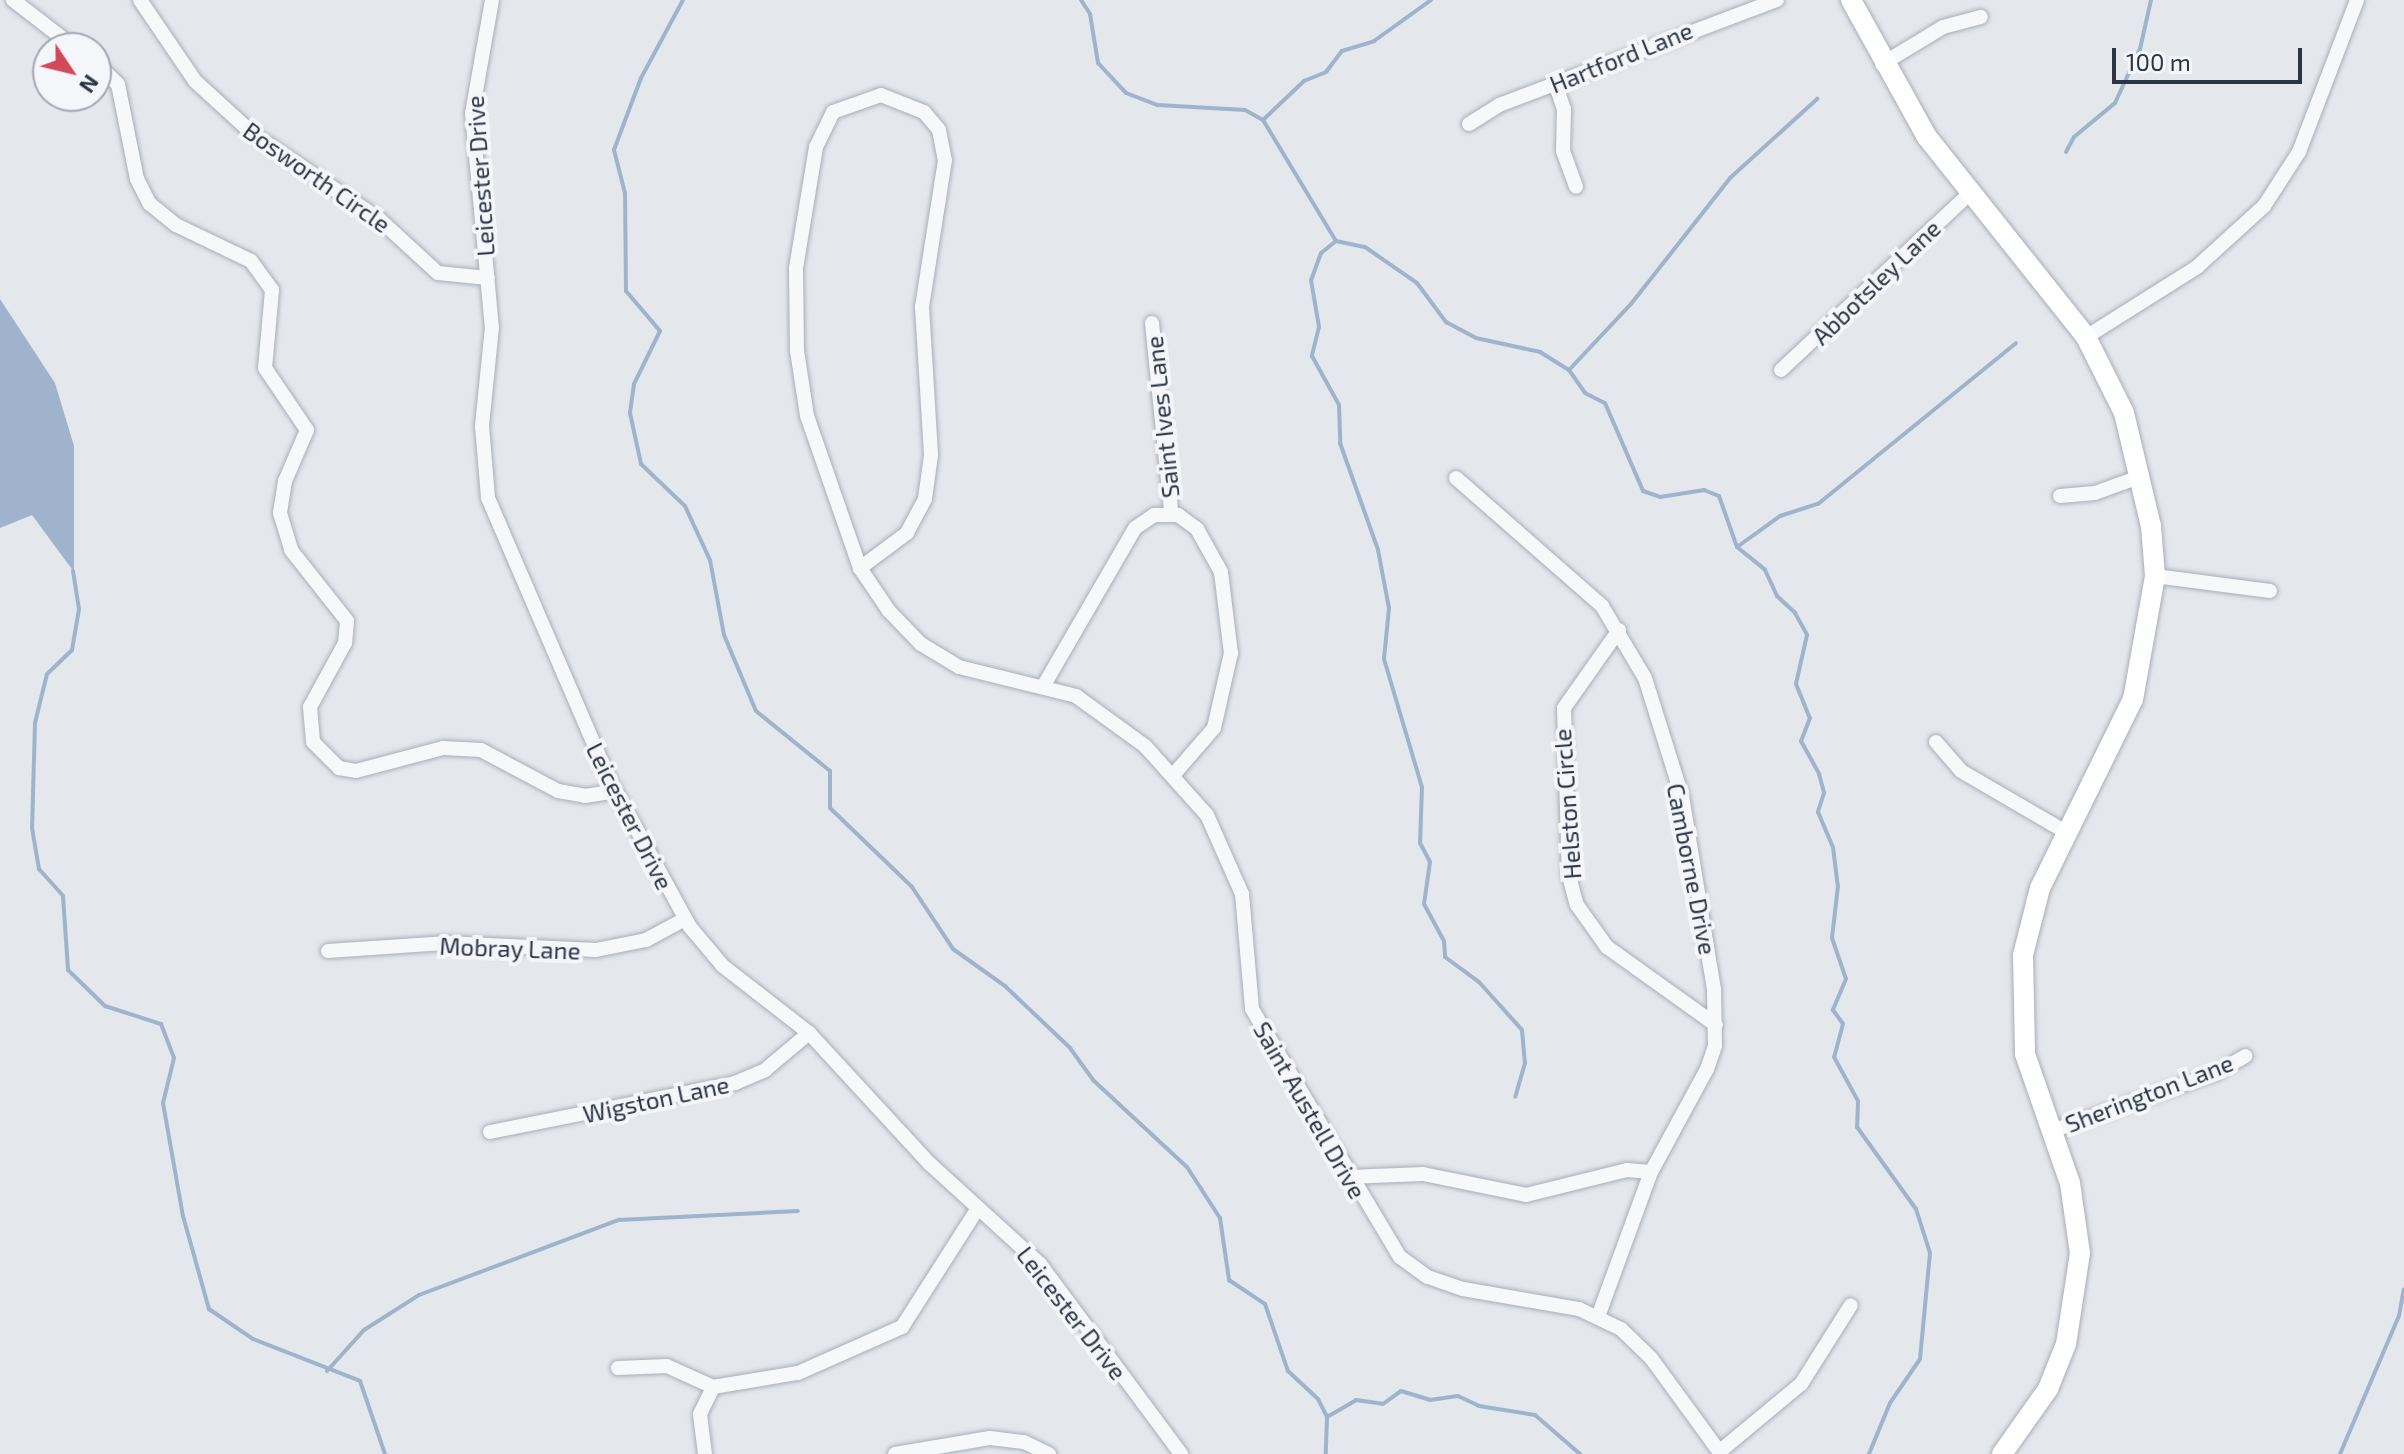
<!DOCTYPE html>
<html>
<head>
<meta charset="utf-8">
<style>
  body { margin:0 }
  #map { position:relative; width:2404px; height:1454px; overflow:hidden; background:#e4e7ec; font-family:"Exo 2",sans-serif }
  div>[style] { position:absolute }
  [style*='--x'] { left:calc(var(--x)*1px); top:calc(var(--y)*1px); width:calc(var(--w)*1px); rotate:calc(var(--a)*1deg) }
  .water>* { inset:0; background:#9fb4cc }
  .stream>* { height:4px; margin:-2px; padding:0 2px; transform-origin:2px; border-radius:2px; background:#9fb4cc }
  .roads { filter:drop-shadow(0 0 2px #a9aeb7) drop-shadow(0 0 2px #a9aeb7) }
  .minor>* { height:14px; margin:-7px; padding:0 7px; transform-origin:7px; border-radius:7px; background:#f7f8fa }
  .secondary>* { height:20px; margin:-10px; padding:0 10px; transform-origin:10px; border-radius:10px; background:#fff }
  span { translate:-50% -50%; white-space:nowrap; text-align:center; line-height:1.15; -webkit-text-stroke:8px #f4f6f9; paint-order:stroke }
  .street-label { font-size:24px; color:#2b3445 }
  .north { position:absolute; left:32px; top:32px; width:80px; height:80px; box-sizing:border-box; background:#f4f6f9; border:2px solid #a4a8b1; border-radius:50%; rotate:125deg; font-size:22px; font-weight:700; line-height:32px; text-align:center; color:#2b3445 }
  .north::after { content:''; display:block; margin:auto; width:28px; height:36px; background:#d1495b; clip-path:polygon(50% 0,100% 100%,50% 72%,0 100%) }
  .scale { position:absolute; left:2112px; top:48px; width:190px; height:36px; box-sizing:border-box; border:4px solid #2b3445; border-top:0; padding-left:10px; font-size:24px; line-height:28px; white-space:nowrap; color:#2b3445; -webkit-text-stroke:6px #f4f6f9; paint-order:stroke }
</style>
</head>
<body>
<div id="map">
  <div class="water">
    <i style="clip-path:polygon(0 299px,55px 383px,74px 446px,74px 572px,32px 515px,0 528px)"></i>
  </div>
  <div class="stream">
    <i style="--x:683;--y:0;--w:89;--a:118.3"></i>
    <i style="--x:641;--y:78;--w:77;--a:110.6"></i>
    <i style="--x:614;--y:150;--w:44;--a:75.7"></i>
    <i style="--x:625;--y:193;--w:98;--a:89.4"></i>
    <i style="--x:626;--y:291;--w:52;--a:49.6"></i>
    <i style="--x:660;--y:331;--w:59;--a:116.1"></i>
    <i style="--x:634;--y:384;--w:29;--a:98"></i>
    <i style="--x:630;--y:413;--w:52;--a:77.8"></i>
    <i style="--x:641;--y:464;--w:61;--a:43.7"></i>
    <i style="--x:685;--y:506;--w:60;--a:65.2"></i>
    <i style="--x:710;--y:560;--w:76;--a:79.4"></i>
    <i style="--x:724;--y:635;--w:82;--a:67.2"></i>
    <i style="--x:756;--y:711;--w:95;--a:39"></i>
    <i style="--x:830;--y:771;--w:37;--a:90"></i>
    <i style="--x:830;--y:808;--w:114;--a:43.9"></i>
    <i style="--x:912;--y:887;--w:74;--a:56.5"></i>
    <i style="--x:953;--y:949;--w:64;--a:35.4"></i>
    <i style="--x:1005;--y:986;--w:90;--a:43.6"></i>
    <i style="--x:1070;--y:1048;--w:39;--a:54"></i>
    <i style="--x:1093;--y:1080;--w:128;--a:42.8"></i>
    <i style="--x:1187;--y:1167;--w:61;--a:57.1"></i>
    <i style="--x:1220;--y:1218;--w:63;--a:81.7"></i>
    <i style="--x:1229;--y:1280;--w:43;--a:33.7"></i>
    <i style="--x:1265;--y:1304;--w:71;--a:71.1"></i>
    <i style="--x:1288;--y:1371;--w:41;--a:43"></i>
    <i style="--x:1318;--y:1399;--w:20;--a:63"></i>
    <i style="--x:1327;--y:1417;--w:37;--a:92"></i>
    <i style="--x:1081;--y:0;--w:17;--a:57"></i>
    <i style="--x:1090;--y:14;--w:50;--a:80.7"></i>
    <i style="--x:1098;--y:63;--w:41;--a:47"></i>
    <i style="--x:1126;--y:93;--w:34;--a:21"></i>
    <i style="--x:1158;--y:105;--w:87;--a:3.3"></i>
    <i style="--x:1245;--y:110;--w:21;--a:29"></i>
    <i style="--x:1263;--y:120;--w:141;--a:58.9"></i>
    <i style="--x:1336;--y:241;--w:30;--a:12"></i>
    <i style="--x:1365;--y:247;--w:63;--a:34.7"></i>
    <i style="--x:1417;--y:283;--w:49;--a:53.4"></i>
    <i style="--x:1446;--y:322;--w:34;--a:28"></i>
    <i style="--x:1476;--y:338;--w:66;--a:12.3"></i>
    <i style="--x:1540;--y:352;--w:34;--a:32"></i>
    <i style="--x:1569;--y:370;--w:28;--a:55"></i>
    <i style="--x:1585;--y:393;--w:22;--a:27"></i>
    <i style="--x:1605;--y:403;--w:96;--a:66.6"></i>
    <i style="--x:1643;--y:491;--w:18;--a:19"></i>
    <i style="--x:1660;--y:497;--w:45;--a:-9"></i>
    <i style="--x:1704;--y:490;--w:16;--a:22"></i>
    <i style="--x:1719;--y:496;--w:54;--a:70.6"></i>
    <i style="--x:1737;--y:547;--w:36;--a:39"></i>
    <i style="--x:1765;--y:570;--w:29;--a:65"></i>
    <i style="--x:1777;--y:596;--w:25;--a:43"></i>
    <i style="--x:1795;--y:613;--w:25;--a:61"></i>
    <i style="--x:1807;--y:635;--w:50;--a:102.7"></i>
    <i style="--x:1796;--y:684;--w:37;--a:68"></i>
    <i style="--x:1810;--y:718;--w:25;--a:111"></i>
    <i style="--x:1801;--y:741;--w:38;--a:61"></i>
    <i style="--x:1819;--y:774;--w:20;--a:75"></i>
    <i style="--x:1824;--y:793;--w:20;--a:108"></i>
    <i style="--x:1818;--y:812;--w:38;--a:67"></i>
    <i style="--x:1833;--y:847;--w:39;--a:83"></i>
    <i style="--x:1838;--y:886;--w:52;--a:96.6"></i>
    <i style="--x:1832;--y:938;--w:43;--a:71.1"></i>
    <i style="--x:1846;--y:979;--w:34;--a:113"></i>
    <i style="--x:1833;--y:1010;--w:17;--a:54"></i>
    <i style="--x:1843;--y:1024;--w:34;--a:105"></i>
    <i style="--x:1834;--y:1057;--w:50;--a:61.4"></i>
    <i style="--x:1858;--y:1101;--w:26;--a:92"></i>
    <i style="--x:1857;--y:1127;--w:101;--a:54.3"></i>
    <i style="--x:1916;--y:1209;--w:46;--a:72.3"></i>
    <i style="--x:1930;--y:1253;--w:106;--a:95.4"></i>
    <i style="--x:1920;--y:1359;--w:53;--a:124.3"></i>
    <i style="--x:1890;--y:1403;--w:55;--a:112.4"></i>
    <i style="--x:1263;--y:120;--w:57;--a:-43.6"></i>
    <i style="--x:1304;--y:81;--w:24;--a:-22"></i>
    <i style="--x:1326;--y:72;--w:26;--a:-53"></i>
    <i style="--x:1342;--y:51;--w:34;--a:-17"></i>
    <i style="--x:1374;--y:41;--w:70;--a:-35.7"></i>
    <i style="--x:2066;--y:152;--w:17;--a:-62"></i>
    <i style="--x:2074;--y:137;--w:53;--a:-39.7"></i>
    <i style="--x:2115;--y:103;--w:60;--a:-65.2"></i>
    <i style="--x:2140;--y:49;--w:50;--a:-77.3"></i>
    <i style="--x:1336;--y:241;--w:19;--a:141"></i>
    <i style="--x:1321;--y:253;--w:29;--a:110"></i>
    <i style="--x:1311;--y:280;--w:48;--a:80.3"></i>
    <i style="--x:1319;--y:327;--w:30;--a:104"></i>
    <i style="--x:1312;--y:356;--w:56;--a:61.1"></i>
    <i style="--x:1339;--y:405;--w:38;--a:88"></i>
    <i style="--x:1340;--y:443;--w:114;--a:70.4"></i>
    <i style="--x:1378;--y:550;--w:59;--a:79.3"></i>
    <i style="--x:1389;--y:608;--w:51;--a:95.6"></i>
    <i style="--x:1384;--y:659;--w:134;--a:73.5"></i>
    <i style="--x:1422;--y:787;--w:56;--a:92"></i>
    <i style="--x:1420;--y:843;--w:21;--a:62"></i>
    <i style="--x:1430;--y:862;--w:42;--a:98.1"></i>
    <i style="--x:1424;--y:904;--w:42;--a:61.6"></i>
    <i style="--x:1444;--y:941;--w:16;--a:86"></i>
    <i style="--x:1445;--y:957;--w:42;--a:36.3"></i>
    <i style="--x:1479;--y:982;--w:64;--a:48.1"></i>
    <i style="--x:1522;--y:1030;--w:33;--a:85"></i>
    <i style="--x:1525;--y:1063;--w:35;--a:106"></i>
    <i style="--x:1569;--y:370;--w:91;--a:-46.8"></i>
    <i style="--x:1631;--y:304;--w:160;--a:-51.8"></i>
    <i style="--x:1730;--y:178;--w:118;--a:-42.2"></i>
    <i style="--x:1737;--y:547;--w:53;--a:-35.8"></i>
    <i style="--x:1780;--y:516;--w:40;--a:-18"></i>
    <i style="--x:1818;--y:504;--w:255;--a:-39.1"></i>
    <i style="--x:73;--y:571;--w:38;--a:81"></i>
    <i style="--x:79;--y:609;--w:42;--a:99.7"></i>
    <i style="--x:72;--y:650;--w:35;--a:136"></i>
    <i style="--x:47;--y:674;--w:50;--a:103.8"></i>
    <i style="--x:35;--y:723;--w:105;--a:91.6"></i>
    <i style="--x:32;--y:828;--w:42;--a:80.3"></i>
    <i style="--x:39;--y:869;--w:36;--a:48"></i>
    <i style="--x:63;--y:896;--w:74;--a:86.1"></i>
    <i style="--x:68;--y:970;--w:52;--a:44.2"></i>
    <i style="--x:105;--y:1006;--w:59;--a:17.8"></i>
    <i style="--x:161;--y:1024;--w:36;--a:69"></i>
    <i style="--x:174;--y:1058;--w:46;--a:103.7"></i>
    <i style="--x:163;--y:1103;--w:115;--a:80"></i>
    <i style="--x:183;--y:1216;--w:97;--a:74.4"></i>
    <i style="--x:209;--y:1309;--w:53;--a:34.3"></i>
    <i style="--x:253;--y:1339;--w:115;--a:21.4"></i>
    <i style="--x:360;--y:1381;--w:77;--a:71.1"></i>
    <i style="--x:327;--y:1371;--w:55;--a:-47.9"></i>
    <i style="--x:364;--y:1330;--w:65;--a:-32.5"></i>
    <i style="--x:419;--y:1295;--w:214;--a:-20.6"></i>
    <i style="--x:619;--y:1220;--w:179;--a:-2.9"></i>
    <i style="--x:1327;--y:1417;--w:34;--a:-30"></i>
    <i style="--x:1356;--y:1400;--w:27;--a:8"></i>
    <i style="--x:1383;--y:1404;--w:22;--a:-36"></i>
    <i style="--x:1401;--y:1391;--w:30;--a:17"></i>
    <i style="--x:1430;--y:1400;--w:28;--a:-8"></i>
    <i style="--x:1458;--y:1396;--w:23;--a:25"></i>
    <i style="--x:1479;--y:1406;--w:57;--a:9.1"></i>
    <i style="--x:1535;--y:1415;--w:60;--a:40.9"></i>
    <i style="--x:2340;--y:1454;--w:150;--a:-66.9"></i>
    <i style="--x:2399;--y:1316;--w:27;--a:-80"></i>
  </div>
  <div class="roads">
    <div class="minor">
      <i style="--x:13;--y:0;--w:78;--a:37.7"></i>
      <i style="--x:140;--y:0;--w:98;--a:55.8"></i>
      <i style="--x:195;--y:81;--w:79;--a:42.4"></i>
      <i style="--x:253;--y:134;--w:152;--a:34"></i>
      <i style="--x:379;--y:219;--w:80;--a:42.5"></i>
      <i style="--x:438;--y:273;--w:50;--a:5.7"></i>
      <i style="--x:492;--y:0;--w:115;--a:100"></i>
      <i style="--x:472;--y:113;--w:215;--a:84.7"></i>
      <i style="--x:492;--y:327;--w:100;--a:95.8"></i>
      <i style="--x:482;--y:426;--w:72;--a:85.2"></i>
      <i style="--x:488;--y:498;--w:306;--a:66.7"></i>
      <i style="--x:609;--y:779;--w:169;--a:61.3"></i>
      <i style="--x:690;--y:927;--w:51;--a:49.8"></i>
      <i style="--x:723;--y:966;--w:109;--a:37.9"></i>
      <i style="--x:809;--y:1033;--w:178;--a:47.3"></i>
      <i style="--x:930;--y:1164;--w:149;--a:42.3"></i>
      <i style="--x:1040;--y:1264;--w:237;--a:53.4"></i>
      <i style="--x:96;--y:63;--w:30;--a:44"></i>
      <i style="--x:118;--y:84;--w:97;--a:78.7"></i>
      <i style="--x:137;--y:179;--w:28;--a:63"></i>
      <i style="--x:150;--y:204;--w:33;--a:39"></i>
      <i style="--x:176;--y:225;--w:83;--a:25.6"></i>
      <i style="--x:251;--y:261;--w:36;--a:54"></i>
      <i style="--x:272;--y:290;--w:78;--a:95.1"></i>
      <i style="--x:265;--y:368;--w:75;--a:55.9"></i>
      <i style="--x:307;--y:430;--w:56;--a:113.3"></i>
      <i style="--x:285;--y:481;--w:32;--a:99"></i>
      <i style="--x:280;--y:513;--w:39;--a:73"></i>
      <i style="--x:291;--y:550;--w:90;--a:51.7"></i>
      <i style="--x:347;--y:621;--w:22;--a:95"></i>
      <i style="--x:345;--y:643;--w:73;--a:118.7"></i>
      <i style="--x:310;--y:707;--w:35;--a:85"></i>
      <i style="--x:313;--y:742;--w:37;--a:45"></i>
      <i style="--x:339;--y:768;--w:17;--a:10"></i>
      <i style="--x:356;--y:771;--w:90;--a:-14.8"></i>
      <i style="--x:443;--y:748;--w:38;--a:3"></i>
      <i style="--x:481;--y:750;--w:87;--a:28"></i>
      <i style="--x:558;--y:791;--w:27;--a:10"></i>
      <i style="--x:585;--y:796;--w:30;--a:-9"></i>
      <i style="--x:1882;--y:64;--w:71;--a:-31.2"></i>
      <i style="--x:1943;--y:27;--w:39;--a:-15"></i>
      <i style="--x:1555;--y:83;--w:28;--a:71"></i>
      <i style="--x:1564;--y:109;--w:42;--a:91.4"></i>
      <i style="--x:1563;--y:151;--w:38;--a:70"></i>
      <i style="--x:881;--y:95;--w:46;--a:21.6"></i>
      <i style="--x:924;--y:112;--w:23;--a:50"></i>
      <i style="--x:939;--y:130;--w:31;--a:79"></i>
      <i style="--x:945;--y:160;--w:149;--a:98.9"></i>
      <i style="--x:922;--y:307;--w:148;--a:86.5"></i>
      <i style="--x:931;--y:455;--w:44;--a:97.8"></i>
      <i style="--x:925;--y:499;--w:38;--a:118"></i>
      <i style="--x:907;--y:533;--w:59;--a:143.3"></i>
      <i style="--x:860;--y:568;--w:161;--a:-109.2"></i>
      <i style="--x:807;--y:416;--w:66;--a:-98.7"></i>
      <i style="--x:797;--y:351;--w:83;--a:-90.7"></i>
      <i style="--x:796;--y:268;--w:123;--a:-80.6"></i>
      <i style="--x:816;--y:147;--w:39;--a:-64"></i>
      <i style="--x:833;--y:112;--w:51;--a:-19.5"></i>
      <i style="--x:1469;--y:124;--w:36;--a:-32"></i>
      <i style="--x:1499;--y:105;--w:297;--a:-20.7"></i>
      <i style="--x:1152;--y:323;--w:189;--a:84.2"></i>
      <i style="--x:2086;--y:337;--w:131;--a:-32.2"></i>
      <i style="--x:2197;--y:267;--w:91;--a:-42.3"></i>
      <i style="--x:2264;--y:206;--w:64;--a:-57.1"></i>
      <i style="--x:2299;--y:152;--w:163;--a:-69.1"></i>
      <i style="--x:1781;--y:370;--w:258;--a:-43.1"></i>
      <i style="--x:1456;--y:478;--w:194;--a:41.2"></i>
      <i style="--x:1602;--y:606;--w:84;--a:59.2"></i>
      <i style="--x:1645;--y:678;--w:124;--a:72.6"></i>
      <i style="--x:1682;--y:796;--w:196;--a:80.6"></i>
      <i style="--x:1714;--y:989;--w:57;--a:89"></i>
      <i style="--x:1715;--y:1046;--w:24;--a:109"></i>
      <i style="--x:1707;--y:1069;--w:117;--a:118.5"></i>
      <i style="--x:1651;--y:1172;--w:154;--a:110.1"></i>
      <i style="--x:2060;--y:496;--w:35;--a:-5"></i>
      <i style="--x:2095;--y:493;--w:50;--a:-19.9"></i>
      <i style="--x:860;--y:568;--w:52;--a:56"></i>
      <i style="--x:889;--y:611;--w:46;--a:45.9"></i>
      <i style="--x:921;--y:644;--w:44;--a:31.2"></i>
      <i style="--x:959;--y:667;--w:121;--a:13.9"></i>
      <i style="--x:1076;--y:696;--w:85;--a:35.9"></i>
      <i style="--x:1145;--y:746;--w:93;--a:48.1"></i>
      <i style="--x:1207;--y:815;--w:86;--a:66.1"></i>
      <i style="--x:1242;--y:894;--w:115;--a:85"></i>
      <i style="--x:1252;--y:1009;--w:289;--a:59.2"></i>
      <i style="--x:1400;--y:1257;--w:34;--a:36"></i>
      <i style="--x:1428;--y:1277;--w:37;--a:19"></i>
      <i style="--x:1463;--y:1289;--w:118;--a:9.8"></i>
      <i style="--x:1579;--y:1309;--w:47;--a:25.5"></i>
      <i style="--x:1621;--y:1329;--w:42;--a:44"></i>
      <i style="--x:1651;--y:1358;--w:119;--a:53.9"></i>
      <i style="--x:2155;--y:576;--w:116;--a:7.4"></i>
      <i style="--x:1619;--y:630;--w:95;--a:125.2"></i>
      <i style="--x:1564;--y:708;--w:168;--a:88.3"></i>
      <i style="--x:1569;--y:876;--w:30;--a:75"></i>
      <i style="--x:1577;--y:905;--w:52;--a:54.5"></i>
      <i style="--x:1607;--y:947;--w:134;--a:35.6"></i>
      <i style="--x:1044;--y:685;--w:181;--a:-59.9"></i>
      <i style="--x:1135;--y:528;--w:23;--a:-34"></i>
      <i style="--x:1154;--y:515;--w:24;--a:0"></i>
      <i style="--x:1178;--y:515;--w:24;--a:36"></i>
      <i style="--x:1197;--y:529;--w:49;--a:60.8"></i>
      <i style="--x:1221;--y:572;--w:82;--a:83"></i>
      <i style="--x:1231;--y:653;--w:77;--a:102.8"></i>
      <i style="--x:1214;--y:728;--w:61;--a:131"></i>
      <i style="--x:1936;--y:742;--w:38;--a:49"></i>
      <i style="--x:1961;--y:771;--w:121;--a:30.2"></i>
      <i style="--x:328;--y:951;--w:116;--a:-3.9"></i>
      <i style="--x:444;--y:943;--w:152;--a:2.6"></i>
      <i style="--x:596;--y:950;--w:51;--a:-11.3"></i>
      <i style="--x:646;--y:940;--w:44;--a:-28.3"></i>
      <i style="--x:2052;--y:1131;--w:174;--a:-19.5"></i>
      <i style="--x:2216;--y:1073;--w:34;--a:-30"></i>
      <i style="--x:490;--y:1132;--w:250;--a:-11.3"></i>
      <i style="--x:735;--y:1083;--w:33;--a:-23"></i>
      <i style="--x:765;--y:1070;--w:57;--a:-40.1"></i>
      <i style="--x:1348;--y:1177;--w:75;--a:-2.3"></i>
      <i style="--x:1423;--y:1174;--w:105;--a:11.5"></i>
      <i style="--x:1526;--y:1195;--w:104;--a:-13.9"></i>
      <i style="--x:1627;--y:1170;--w:24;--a:5"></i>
      <i style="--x:618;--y:1368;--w:49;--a:-2.3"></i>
      <i style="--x:667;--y:1366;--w:51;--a:24.5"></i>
      <i style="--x:1719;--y:1452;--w:107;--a:-39.7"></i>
      <i style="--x:1801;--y:1384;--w:93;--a:-57.7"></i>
      <i style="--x:705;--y:1454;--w:40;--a:-97.1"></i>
      <i style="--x:700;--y:1414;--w:30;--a:-64"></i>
      <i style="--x:713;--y:1387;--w:86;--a:-9.4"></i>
      <i style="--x:798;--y:1373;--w:114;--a:-23.9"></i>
      <i style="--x:902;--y:1327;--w:141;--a:-57.4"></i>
      <i style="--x:895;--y:1454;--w:96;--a:-9.6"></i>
      <i style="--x:990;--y:1438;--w:34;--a:7"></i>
      <i style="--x:1024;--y:1442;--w:28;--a:26"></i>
    </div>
    <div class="secondary">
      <i style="--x:1851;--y:0;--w:157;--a:61"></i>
      <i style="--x:1927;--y:137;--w:256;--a:51.5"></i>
      <i style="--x:2086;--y:337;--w:85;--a:63.4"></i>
      <i style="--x:2124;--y:413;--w:116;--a:76.6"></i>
      <i style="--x:2151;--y:526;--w:50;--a:85.4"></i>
      <i style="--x:2155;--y:576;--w:125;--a:100.1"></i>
      <i style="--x:2133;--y:699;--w:211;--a:116.2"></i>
      <i style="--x:2040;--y:888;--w:69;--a:104.2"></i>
      <i style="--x:2023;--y:955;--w:99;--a:88.8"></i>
      <i style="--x:2025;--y:1054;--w:137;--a:70.8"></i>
      <i style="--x:2070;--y:1183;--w:71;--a:81.9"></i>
      <i style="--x:2080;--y:1253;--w:92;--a:98.7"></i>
      <i style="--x:2066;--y:1344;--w:48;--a:111.8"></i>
      <i style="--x:2048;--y:1389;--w:80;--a:125.3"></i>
    </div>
  </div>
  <div class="street-label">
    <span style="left:1621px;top:57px;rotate:-22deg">Hartford Lane</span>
    <span style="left:480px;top:176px;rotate:-94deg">Leicester Drive</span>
    <span style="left:317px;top:177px;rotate:35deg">Bosworth Circle</span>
    <span style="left:1876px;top:282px;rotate:-44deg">Abbotsley Lane</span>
    <span style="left:1162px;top:417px;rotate:-96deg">Saint Ives Lane</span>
    <span style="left:1567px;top:804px;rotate:-94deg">Helston Circle</span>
    <span style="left:630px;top:816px;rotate:63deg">Leicester Drive</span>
    <span style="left:1692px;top:869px;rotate:79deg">Camborne Drive</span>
    <span style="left:510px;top:948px;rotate:2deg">Mobray Lane</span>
    <span style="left:2149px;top:1093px;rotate:-21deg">Sherington Lane</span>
    <span style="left:656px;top:1099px;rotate:-12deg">Wigston Lane</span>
    <span style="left:1310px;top:1110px;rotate:60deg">Saint Austell Drive</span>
    <span style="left:1072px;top:1313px;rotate:52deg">Leicester Drive</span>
  </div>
  <div class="north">N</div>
  <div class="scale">100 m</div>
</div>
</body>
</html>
